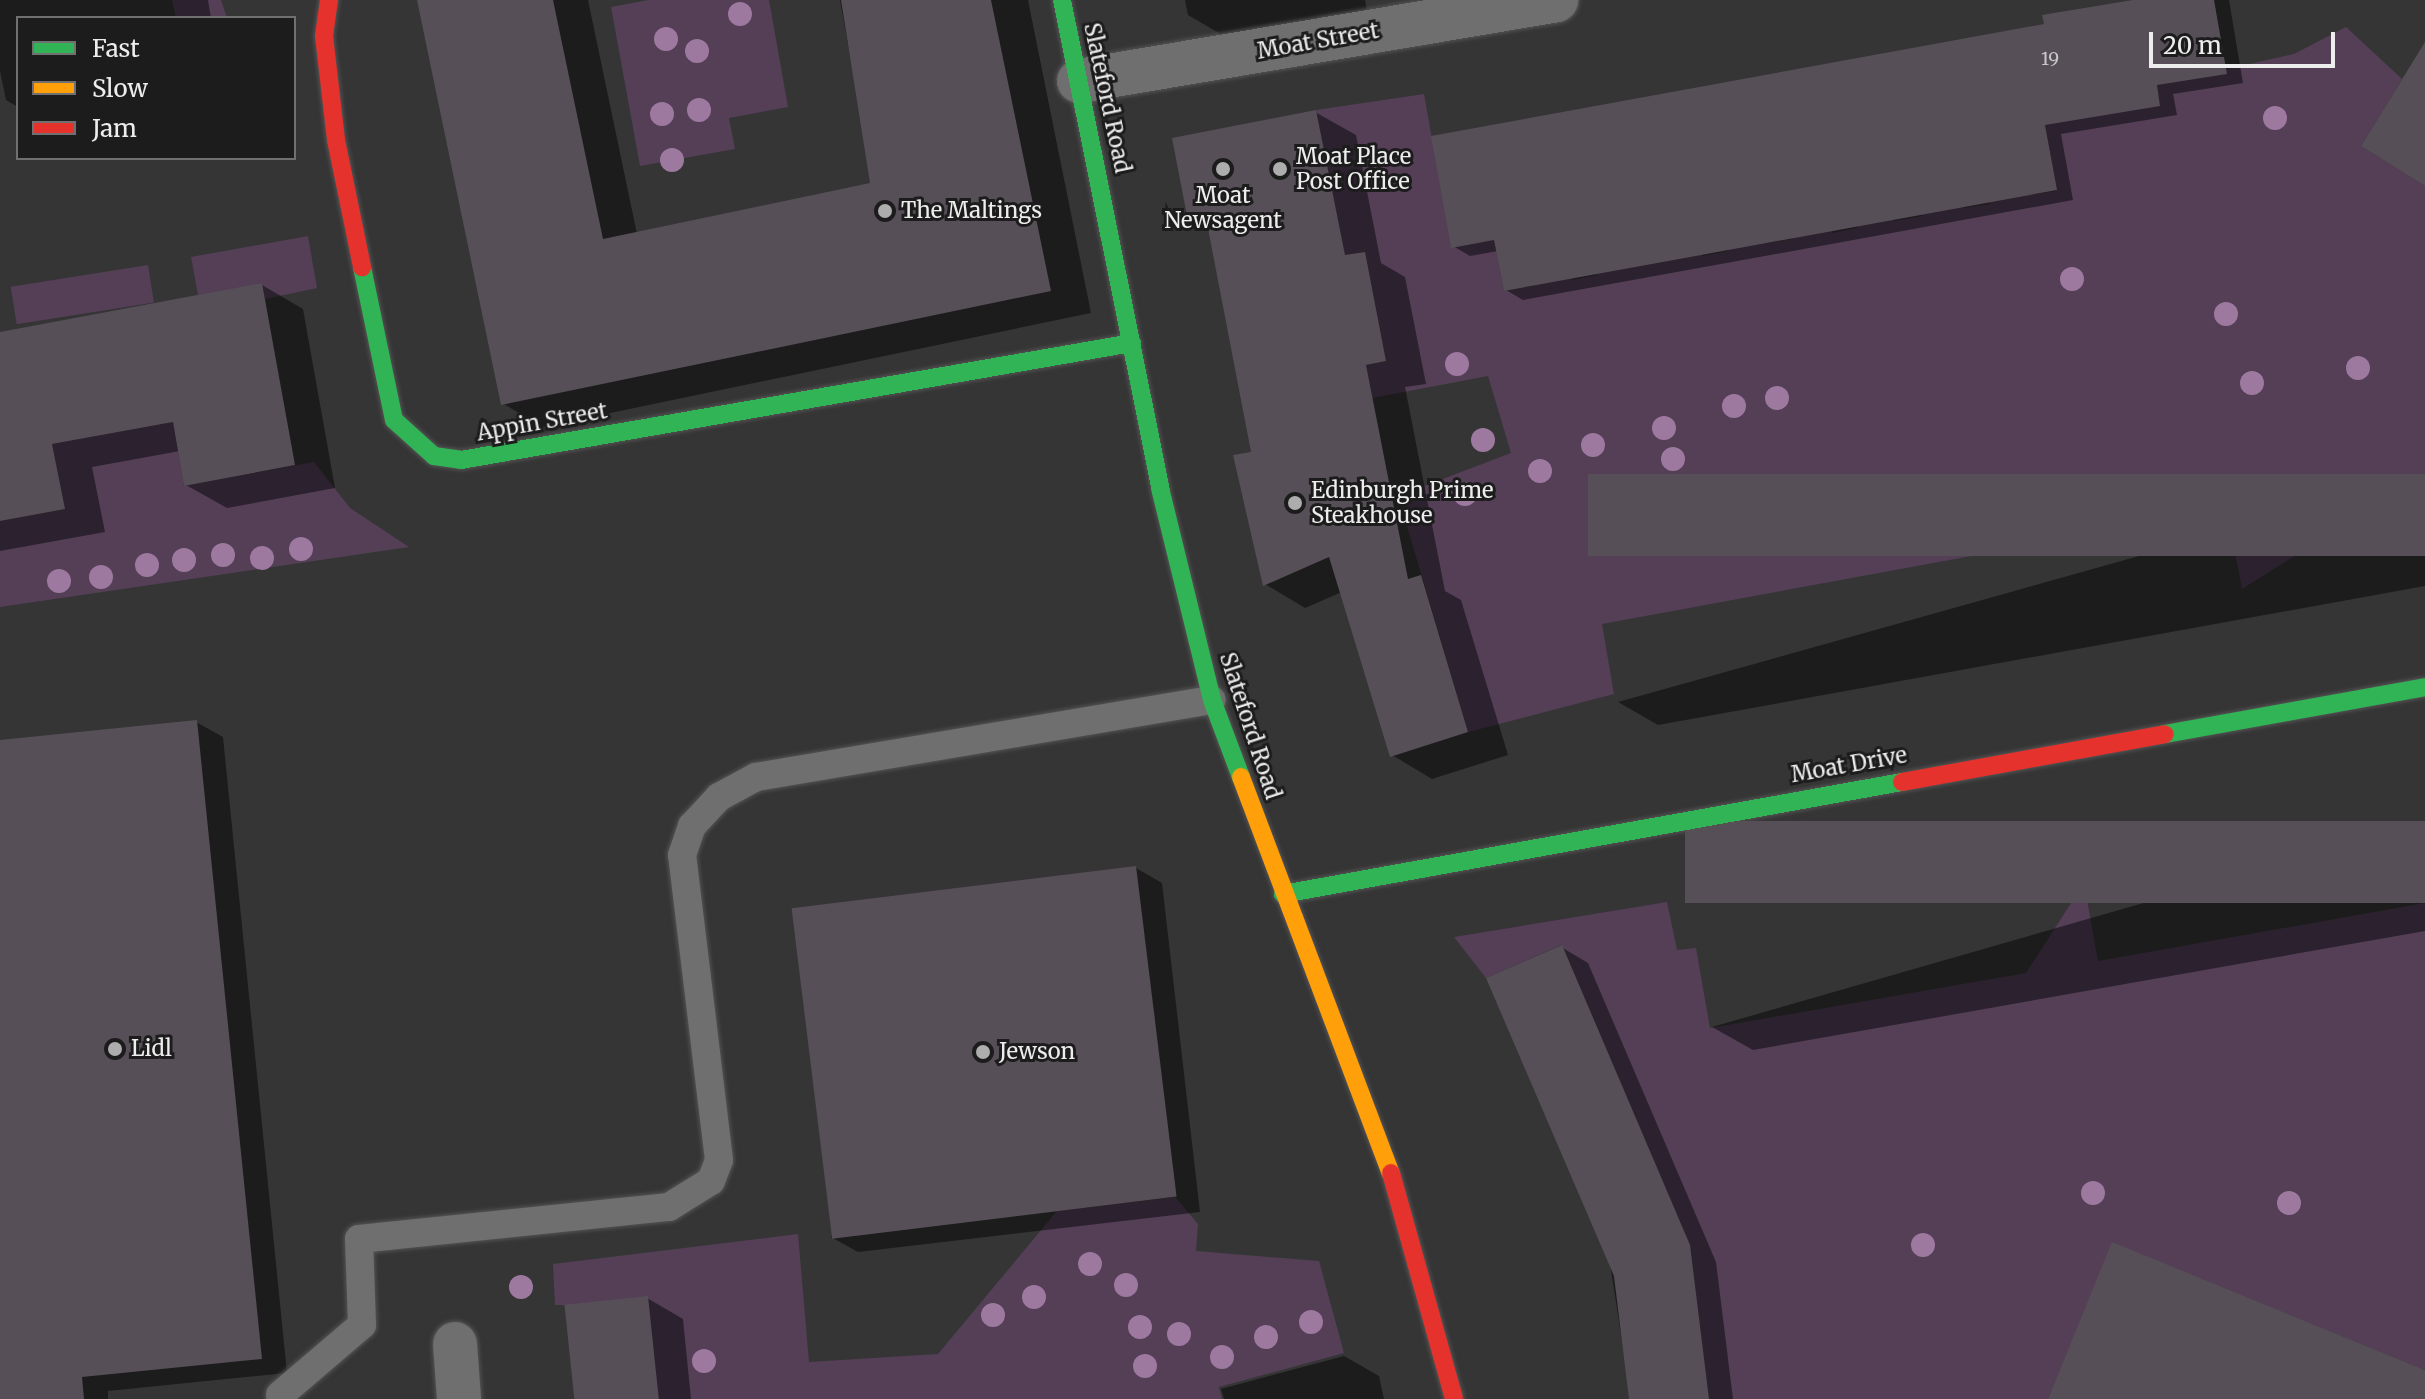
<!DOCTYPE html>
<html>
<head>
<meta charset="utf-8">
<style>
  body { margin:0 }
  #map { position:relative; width:2425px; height:1399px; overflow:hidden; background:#353535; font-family:Merriweather,serif }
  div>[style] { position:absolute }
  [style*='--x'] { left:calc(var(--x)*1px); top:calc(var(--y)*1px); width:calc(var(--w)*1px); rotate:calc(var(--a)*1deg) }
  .green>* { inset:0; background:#543f57; transform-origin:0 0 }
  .shadow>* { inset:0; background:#0007 }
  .building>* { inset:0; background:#574f57; transform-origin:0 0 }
  .roads { filter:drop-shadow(0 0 2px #545354) drop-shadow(0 0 2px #545354) }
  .lane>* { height:28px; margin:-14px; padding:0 14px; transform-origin:14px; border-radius:14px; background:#6f6f6f }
  .street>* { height:44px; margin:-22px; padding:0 22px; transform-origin:22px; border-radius:22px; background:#6f6f6f }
  .fast>* { height:18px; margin:-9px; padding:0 9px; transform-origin:9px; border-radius:9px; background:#30b455 }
  .slow>* { height:18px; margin:-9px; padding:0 9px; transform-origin:9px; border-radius:9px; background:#ff9f0a }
  .jam>* { height:18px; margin:-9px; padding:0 9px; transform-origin:9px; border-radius:9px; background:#e5322d }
  .trees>* { width:24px; height:24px; margin:-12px; border-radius:50%; background:#9d79a0 }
  .dots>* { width:22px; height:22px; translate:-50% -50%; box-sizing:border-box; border:4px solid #1d1c1d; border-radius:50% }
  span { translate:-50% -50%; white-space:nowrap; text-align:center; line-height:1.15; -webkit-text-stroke:6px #1d1c1d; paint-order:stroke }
  .number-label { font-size:18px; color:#c8c6c8 }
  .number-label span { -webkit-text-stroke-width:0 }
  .street-label { font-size:22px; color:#eeedee }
  .poi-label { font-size:22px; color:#eeedee }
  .left { translate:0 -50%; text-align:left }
  .legend { position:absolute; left:16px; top:16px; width:280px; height:144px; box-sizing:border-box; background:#1d1c1d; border:2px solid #717071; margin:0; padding:10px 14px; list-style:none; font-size:24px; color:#eeedee }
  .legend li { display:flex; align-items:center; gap:16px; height:40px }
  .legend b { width:40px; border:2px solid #717071 }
  .scale { position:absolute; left:2149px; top:32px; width:186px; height:36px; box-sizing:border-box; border:4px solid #eeedee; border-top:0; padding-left:10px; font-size:24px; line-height:28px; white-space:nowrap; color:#eeedee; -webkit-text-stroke:6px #1d1c1d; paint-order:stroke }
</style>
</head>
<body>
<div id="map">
  <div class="green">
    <i style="clip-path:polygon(172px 0,221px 0,227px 18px,176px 18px)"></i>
    <i style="clip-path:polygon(648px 0,769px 0,788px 107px,729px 118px,735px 149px,640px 166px,611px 7px)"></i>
    <i style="clip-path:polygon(2346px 27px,2402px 79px,2361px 146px,2425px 186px,2425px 474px,2242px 589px,2227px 509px,1602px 624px,1614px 694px,1468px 732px,1398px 496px,1511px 453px,1488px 376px,1372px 398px,1366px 365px,1386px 361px,1381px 337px,1363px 252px,1344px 256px,1316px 110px,1424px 94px,1451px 247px,1494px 240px,1504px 291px,1532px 286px,1524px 235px,1561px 228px,1572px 280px,1597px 275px,1588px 224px,1694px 204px,1703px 256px,1728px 251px,1720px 200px,1759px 193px,1768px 243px,1793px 239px,1822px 181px,1832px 233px,1857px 228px,1848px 176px,1885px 170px,1894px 221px,1922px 216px,1913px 164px,1955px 157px,1964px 208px,1990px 204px,1981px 152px,2020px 144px,2030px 195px,2056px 191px,2042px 105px,2160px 106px,2157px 85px,2294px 54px)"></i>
    <i style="clip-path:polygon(308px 236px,317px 288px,265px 299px,262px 283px,198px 295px,191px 257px)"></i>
    <i style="left:148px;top:265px;width:38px;height:139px;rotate:81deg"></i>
    <i style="clip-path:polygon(173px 422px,184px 486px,314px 462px,350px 508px,409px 547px,0 607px,0 521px,64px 509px,52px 444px)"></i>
    <i style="clip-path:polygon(2084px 883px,2098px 961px,2425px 903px,2425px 1370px,2113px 1243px,2048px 1399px,1709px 1399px,1617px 1299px,1561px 945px,1486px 978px,1454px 937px,1667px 902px,1677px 950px,1696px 948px,1710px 1028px,2026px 973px)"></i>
    <i style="clip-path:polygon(1175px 1197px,1198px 1224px,1196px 1251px,1319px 1261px,1344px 1353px,1219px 1387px,1222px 1399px,659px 1399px,564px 1305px,555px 1305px,553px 1264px,798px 1234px,809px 1362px,938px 1354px,1057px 1211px)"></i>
  </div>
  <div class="shadow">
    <i style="clip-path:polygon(0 0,208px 0,211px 18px,18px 18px,18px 107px,6px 100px,0 71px)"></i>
    <i style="clip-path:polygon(420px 0,588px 0,637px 234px,873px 184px,840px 0,1028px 0,1091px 313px,543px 427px,502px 403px)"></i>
    <i style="clip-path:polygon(1185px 0,1365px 0,1367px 10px,1224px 36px,1188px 15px)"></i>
    <i style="clip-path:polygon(2143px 0,2229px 0,2243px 83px,2173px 94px,2177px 115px,2061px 134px,2073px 200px,1523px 300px,1506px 290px,1498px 251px,1470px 256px,1453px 246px,2046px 26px)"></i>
    <i style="clip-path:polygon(1315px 112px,1356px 135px,1381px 263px,1405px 277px,1426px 384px,1405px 387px,1445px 591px,1461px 600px,1508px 755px,1432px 779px,1392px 755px,1342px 592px,1305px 608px,1265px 584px,1254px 453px,1210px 232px,1190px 220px)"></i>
    <i style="clip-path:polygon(262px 285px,303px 309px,335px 488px,227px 508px,186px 485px,180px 451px,92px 467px,105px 532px,0 551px,0 334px)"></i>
    <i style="clip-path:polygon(2425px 476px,2425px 586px,1658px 725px,1618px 702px)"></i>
    <i style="clip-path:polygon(196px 722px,223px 737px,287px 1373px,108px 1391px,108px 1399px,0 1399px,0 742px)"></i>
    <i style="clip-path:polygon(2425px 822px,2425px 931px,1753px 1050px,1712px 1027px)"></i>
    <i style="clip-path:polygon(1136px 868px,1162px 883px,1200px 1212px,858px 1252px,831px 1237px)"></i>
    <i style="clip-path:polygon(1561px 947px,1588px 963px,1716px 1262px,1733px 1399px,1631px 1399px)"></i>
    <i style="clip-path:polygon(647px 1298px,683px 1319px,691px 1399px,576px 1399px)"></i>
    <i style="clip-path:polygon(1344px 1356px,1379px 1376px,1384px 1399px,1224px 1399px,1221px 1389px)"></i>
  </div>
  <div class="building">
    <i style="clip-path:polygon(417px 0,553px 0,603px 239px,870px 183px,841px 0,991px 0,1051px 291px,501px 405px)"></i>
    <i style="clip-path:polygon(2133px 0,2214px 0,2227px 74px,2157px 85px,2160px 106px,2045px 125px,2057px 190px,1504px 291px,1494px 240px,1451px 248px,1431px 136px,2044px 24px,2042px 15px)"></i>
    <i style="clip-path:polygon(2425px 42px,2425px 186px,2361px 146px)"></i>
    <i style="clip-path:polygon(1316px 110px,1345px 255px,1365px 252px,1386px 361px,1366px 365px,1408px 579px,1421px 575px,1468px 732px,1390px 757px,1329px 557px,1263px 586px,1233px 455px,1251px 452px,1206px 218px,1188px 221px,1172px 138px)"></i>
    <i style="clip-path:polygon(262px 283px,295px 465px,184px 486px,173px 422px,52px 444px,65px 509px,0 521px,0 332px)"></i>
    <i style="left:2425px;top:474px;width:82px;height:837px;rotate:90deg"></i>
    <i style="clip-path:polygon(197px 720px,262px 1359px,82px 1377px,84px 1399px,0 1399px,0 740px)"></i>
    <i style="left:2425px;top:821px;width:82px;height:740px;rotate:90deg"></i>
    <i style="left:1136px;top:866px;width:333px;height:347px;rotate:83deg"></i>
    <i style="clip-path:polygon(1562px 945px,1690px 1245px,1709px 1399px,1629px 1399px,1614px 1276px,1486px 978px)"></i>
    <i style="clip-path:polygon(2112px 1242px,2425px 1370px,2425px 1399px,2048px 1399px)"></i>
    <i style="left:648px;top:1296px;width:104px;height:84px;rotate:84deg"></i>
  </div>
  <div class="roads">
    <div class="lane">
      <i style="--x:280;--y:1395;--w:108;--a:-40.5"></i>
      <i style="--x:362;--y:1325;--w:86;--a:-92"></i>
      <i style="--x:359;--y:1239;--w:312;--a:-5.9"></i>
      <i style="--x:669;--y:1207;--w:49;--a:-31.8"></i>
      <i style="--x:711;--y:1181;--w:22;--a:-69"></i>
      <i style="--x:719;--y:1160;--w:307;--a:-96.9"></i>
      <i style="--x:682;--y:855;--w:31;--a:-71"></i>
      <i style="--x:692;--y:826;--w:40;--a:-47"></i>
      <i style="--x:719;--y:797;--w:42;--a:-28.4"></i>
      <i style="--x:756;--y:777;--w:462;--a:-9.6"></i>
    </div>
    <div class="street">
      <i style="--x:1079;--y:81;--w:484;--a:-9.6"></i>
      <i style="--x:455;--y:1344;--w:55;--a:85.8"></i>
    </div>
    <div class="fast">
      <i style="--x:1062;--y:0;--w:498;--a:78.6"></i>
      <i style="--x:1160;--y:488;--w:218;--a:76.2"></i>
      <i style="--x:1212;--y:700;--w:82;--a:69.4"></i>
      <i style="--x:362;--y:267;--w:156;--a:78.2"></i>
      <i style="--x:394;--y:420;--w:54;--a:42"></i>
      <i style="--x:434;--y:456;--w:27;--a:8"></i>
      <i style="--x:461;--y:460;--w:681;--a:-9.89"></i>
      <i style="--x:2165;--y:734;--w:264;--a:-10.2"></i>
      <i style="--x:1283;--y:894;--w:629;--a:-10.26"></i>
    </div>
    <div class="slow">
      <i style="--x:1241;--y:777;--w:423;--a:69.3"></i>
    </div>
    <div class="jam">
      <i style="--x:329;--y:0;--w:36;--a:98"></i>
      <i style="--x:324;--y:36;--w:105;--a:83.4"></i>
      <i style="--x:336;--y:140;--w:130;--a:78.4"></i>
      <i style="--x:1902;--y:782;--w:267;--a:-10.3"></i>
      <i style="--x:1391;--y:1173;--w:235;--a:74.4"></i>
    </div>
  </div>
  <div class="trees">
    <i style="left:740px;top:14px"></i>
    <i style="left:666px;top:39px"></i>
    <i style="left:697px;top:51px"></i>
    <i style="left:699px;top:110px"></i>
    <i style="left:662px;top:114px"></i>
    <i style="left:2275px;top:118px"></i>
    <i style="left:672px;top:160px"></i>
    <i style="left:2072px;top:279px"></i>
    <i style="left:2226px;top:314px"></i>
    <i style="left:1457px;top:364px"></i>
    <i style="left:2358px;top:368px"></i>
    <i style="left:2252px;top:383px"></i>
    <i style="left:1777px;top:398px"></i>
    <i style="left:1734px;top:406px"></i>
    <i style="left:1664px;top:428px"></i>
    <i style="left:1483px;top:440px"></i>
    <i style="left:1593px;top:445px"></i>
    <i style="left:1673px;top:459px"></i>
    <i style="left:1540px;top:471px"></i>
    <i style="left:1465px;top:494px"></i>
    <i style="left:301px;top:549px"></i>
    <i style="left:223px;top:555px"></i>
    <i style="left:262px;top:558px"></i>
    <i style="left:184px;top:560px"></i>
    <i style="left:147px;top:565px"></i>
    <i style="left:101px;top:577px"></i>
    <i style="left:59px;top:581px"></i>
    <i style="left:2093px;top:1193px"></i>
    <i style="left:2289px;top:1203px"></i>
    <i style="left:1923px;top:1245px"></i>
    <i style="left:1090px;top:1264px"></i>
    <i style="left:1126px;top:1285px"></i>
    <i style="left:521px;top:1287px"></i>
    <i style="left:1034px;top:1297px"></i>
    <i style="left:993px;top:1315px"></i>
    <i style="left:1311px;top:1322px"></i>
    <i style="left:1140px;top:1327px"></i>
    <i style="left:1179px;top:1334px"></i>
    <i style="left:1266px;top:1337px"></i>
    <i style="left:1222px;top:1357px"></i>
    <i style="left:704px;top:1361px"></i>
    <i style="left:1145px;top:1366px"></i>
  </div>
  <div class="dots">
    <i style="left:1223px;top:169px;background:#adadad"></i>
    <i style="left:1280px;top:169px;background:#adadad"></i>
    <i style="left:885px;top:211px;background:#adadad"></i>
    <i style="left:1295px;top:503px;background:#adadad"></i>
    <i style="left:115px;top:1049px;background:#adadad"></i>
    <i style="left:983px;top:1052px;background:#adadad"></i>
  </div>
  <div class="number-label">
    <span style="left:2050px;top:59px">19</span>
  </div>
  <div class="street-label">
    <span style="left:1318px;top:41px;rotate:-10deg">Moat Street</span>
    <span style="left:1107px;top:98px;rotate:78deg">Slateford Road</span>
    <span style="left:542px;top:422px;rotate:-10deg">Appin Street</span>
    <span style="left:1250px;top:726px;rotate:72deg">Slateford Road</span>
    <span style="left:1849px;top:765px;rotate:-10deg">Moat Drive</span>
  </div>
  <div class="poi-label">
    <span class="left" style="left:1296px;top:169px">Moat Place<br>Post Office</span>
    <span style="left:1223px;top:208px">Moat<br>Newsagent</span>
    <span class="left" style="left:901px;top:211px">The Maltings</span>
    <span class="left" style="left:1311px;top:503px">Edinburgh Prime<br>Steakhouse</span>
    <span class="left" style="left:131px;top:1049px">Lidl</span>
    <span class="left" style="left:999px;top:1052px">Jewson</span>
  </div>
  <ul class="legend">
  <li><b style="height:10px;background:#30b455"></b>Fast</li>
  <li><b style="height:10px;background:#ff9f0a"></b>Slow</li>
  <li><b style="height:10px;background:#e5322d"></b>Jam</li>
  </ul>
  <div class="scale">20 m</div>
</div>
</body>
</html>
